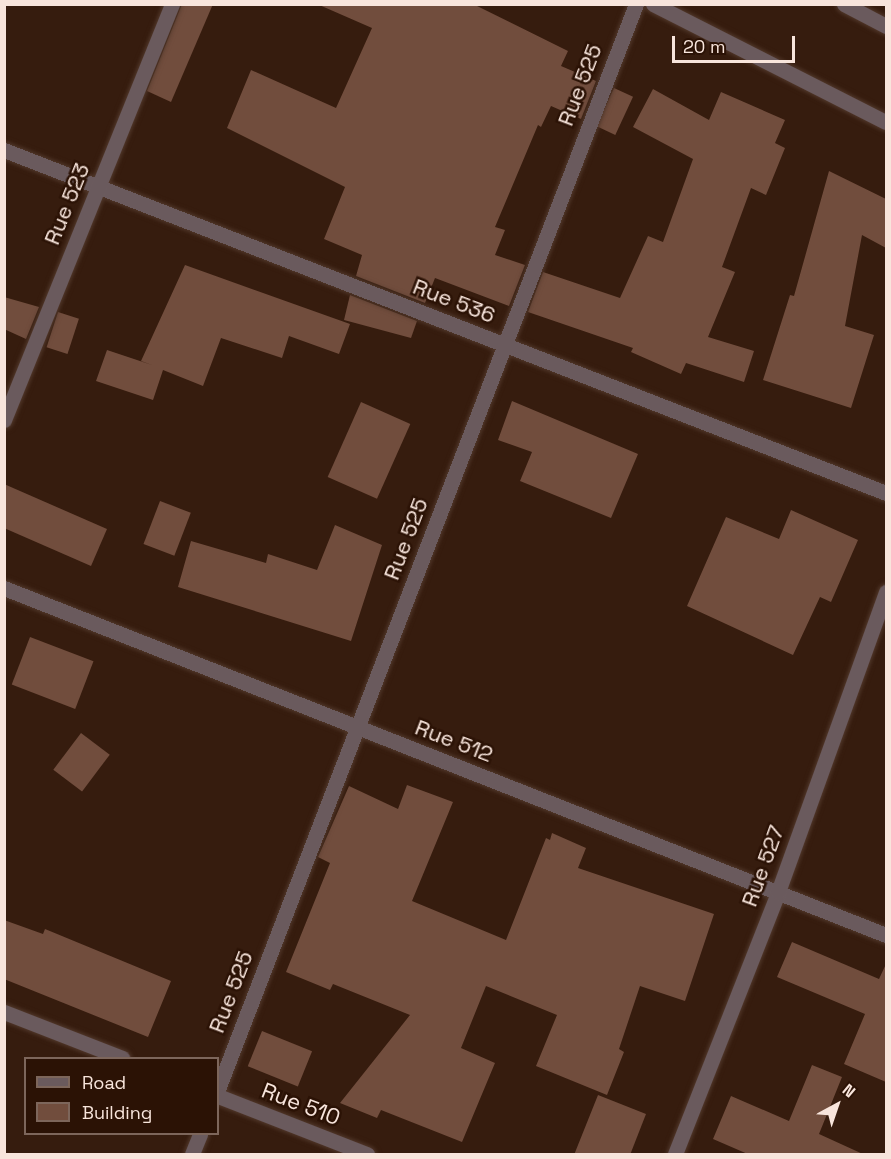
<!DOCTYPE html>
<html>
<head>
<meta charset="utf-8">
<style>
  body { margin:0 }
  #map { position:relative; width:891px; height:1159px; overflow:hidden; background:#361c0e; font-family:"Space Grotesk",sans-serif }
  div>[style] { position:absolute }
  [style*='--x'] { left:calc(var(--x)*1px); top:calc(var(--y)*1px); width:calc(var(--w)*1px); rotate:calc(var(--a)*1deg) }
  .building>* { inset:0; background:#714d3d; transform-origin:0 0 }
  .roads { filter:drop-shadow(0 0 2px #51382b) drop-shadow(0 0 2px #51382b) }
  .minor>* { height:15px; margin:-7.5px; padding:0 7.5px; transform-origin:7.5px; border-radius:7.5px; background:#6a5a5d }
  .tertiary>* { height:15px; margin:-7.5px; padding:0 7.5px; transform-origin:7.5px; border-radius:7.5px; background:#6a5a5d }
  span { translate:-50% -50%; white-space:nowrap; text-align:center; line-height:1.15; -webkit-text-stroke:5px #2b1205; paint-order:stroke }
  .street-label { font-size:22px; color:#f8e5dc }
  .frame { position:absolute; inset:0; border:6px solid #f8e5dc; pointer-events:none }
  .legend { position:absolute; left:24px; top:1057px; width:195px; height:78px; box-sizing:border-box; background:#2b1205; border:2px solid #7d665b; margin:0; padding:8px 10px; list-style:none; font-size:18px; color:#f8e5dc }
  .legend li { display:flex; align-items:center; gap:12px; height:30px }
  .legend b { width:30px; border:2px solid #7d665b }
  .north { position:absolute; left:807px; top:1075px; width:60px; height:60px; -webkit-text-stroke:4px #2b1205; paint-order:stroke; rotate:40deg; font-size:16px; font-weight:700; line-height:24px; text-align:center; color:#f8e5dc }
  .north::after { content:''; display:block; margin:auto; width:21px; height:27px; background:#f8e5dc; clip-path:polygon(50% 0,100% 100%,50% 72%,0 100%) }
  .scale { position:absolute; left:672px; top:36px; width:123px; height:27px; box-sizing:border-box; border:3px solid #f8e5dc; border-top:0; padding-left:8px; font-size:18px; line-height:21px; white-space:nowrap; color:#f8e5dc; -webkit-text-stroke:4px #2b1205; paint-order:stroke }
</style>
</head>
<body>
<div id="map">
  <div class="building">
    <i style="clip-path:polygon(182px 4px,213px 4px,171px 102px,147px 91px)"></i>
    <i style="clip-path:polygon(317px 4px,473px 4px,568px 51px,561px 66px,596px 81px,581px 119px,551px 106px,541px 127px,538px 125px,495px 227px,505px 230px,495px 255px,525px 265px,509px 306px,435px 278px,425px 303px,356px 276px,362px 255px,324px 239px,345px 187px,227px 128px,251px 70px,336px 108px,372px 28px)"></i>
    <i style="left:614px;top:88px;width:21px;height:42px;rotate:25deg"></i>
    <i style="clip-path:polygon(653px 89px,709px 120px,721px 92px,785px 120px,775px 143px,785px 148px,766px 195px,751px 188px,722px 267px,735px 272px,708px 337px,754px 351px,744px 382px,686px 363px,681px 374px,631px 352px,633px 348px,528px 312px,543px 272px,620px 298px,648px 236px,663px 242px,693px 159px,633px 127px)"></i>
    <i style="clip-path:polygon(829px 171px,886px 199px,886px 248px,862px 235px,845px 326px,874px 335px,851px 408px,763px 380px,790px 295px,794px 296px)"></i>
    <i style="clip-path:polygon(185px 265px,350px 324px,339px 354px,289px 336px,282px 358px,221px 338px,203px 386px,163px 370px,153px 400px,96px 381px,107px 350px,152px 365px,141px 361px)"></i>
    <i style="clip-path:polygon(350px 295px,417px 321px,411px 338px,344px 320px)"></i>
    <i style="clip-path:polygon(4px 297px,39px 307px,26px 339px,4px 329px)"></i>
    <i style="left:58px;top:312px;width:22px;height:37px;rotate:18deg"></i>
    <i style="clip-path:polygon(512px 401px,638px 454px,611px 518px,520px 481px,532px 452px,498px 440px)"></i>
    <i style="left:361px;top:402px;width:54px;height:82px;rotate:24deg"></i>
    <i style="clip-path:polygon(4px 484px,107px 529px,91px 566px,4px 528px)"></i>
    <i style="left:160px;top:501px;width:33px;height:46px;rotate:21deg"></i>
    <i style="clip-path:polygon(791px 510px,858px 540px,831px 602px,820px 597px,793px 655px,687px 606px,726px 517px,779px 539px)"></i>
    <i style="clip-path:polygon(335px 525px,382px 545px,351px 641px,178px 587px,191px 541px,266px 563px,268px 554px,317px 570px)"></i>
    <i style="left:30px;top:637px;width:68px;height:51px;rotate:21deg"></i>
    <i style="left:81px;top:733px;width:36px;height:46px;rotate:37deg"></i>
    <i style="clip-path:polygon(407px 785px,453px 802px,412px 901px,506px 940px,546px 838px,550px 840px,552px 833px,586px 848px,578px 868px,714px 914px,685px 1001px,640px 986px,619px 1049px,624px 1052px,607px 1095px,536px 1066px,557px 1015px,486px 986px,461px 1048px,495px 1063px,462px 1142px,381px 1110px,377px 1118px,340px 1103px,410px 1015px,333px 984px,330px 990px,286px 972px,330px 863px,318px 857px,349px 786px,398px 809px)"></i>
    <i style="clip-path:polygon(4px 920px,43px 934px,45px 929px,171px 981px,148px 1037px,4px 979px)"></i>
    <i style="clip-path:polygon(792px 942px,879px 979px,886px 964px,886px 1082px,844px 1064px,865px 1014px,777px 977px)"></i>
    <i style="left:262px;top:1031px;width:54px;height:38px;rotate:22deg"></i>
    <i style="clip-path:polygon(812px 1065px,842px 1077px,819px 1134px,865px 1155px,750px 1155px,713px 1139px,731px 1096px,789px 1121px)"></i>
    <i style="clip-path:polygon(598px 1095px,646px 1114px,630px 1155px,574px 1155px)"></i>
  </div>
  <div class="roads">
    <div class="minor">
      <i style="--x:4;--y:150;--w:946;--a:21.25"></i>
      <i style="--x:4;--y:420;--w:449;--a:-68"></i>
      <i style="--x:4;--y:588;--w:948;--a:21.48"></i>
      <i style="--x:4;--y:1012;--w:127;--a:21.3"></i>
      <i style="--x:218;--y:1089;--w:1163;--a:-68.93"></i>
      <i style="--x:218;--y:1096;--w:160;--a:21.3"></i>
      <i style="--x:192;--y:1154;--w:22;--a:-68"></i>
      <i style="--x:675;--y:1154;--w:282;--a:-68.5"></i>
      <i style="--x:778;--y:892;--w:319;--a:-70.2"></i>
    </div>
    <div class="tertiary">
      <i style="--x:653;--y:4;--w:261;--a:26.9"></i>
      <i style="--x:844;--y:4;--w:47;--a:27.6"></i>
    </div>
  </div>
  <div class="street-label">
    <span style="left:580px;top:85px;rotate:-69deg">Rue 525</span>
    <span style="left:67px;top:204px;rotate:-68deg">Rue 523</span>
    <span style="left:454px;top:301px;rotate:21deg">Rue 536</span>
    <span style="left:406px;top:539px;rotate:-69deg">Rue 525</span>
    <span style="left:454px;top:741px;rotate:21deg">Rue 512</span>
    <span style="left:763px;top:866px;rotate:-70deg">Rue 527</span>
    <span style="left:231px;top:992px;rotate:-69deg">Rue 525</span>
    <span style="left:301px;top:1104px;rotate:21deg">Rue 510</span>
  </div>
  <div class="frame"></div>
  <ul class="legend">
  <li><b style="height:8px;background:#6a5a5d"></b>Road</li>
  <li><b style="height:16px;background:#714d3d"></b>Building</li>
  </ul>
  <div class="north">N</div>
  <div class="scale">20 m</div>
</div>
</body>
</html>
